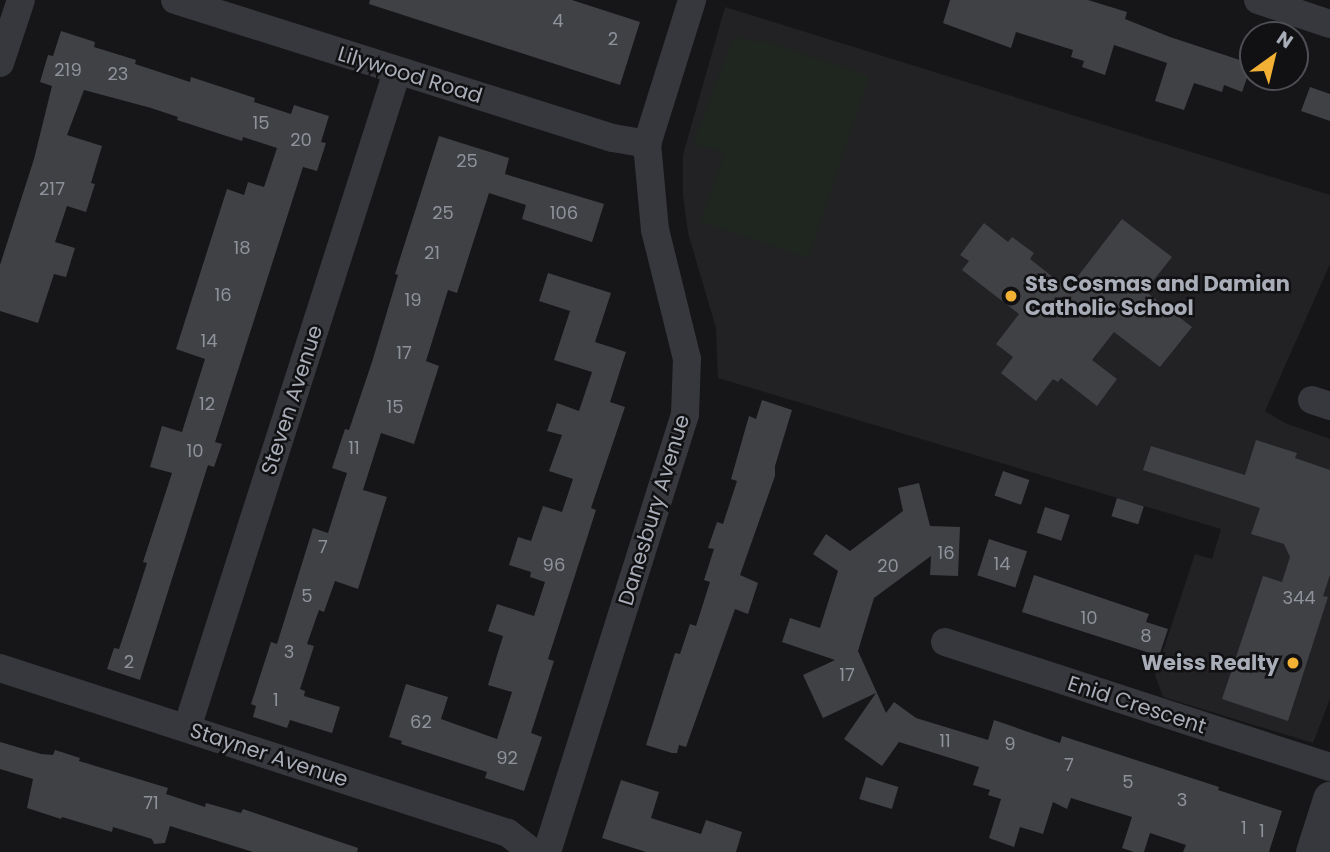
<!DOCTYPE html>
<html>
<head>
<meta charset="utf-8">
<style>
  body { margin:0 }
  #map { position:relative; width:1330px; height:852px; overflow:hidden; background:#161618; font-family:Poppins,sans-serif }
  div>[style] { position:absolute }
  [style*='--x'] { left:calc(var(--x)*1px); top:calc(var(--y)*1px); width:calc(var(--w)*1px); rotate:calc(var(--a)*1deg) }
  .built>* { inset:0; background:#222225 }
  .green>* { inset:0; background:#1e261f }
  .building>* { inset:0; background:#404145; transform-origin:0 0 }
  .minor>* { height:28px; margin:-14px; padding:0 14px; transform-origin:14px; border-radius:14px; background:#37383d }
  .tertiary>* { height:35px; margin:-17.5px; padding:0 17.5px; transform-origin:17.5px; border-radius:17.5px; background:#37383d }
  .dots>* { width:19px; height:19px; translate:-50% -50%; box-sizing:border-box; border:4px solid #111113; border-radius:50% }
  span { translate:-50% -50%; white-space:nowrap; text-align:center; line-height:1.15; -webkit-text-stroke:5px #111113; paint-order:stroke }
  .number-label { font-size:18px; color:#8e929b }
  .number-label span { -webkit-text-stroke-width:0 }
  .street-label { font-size:21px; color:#a8adb8 }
  .poi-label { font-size:21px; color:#a8adb8; font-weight:700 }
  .left { translate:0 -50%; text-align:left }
  .right { translate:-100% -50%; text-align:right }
  .north { position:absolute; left:1239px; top:21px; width:70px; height:70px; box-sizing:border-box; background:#111113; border:2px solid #4d4f55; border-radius:50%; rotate:34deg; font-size:19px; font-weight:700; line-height:28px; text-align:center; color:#a8adb8 }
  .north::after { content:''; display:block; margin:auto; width:24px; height:32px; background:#f2b134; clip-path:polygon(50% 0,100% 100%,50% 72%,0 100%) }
</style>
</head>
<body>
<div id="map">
  <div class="built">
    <i style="clip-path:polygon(725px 7px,1330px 195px,1330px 264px,1265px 411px,1285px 423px,1330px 439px,1330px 699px,1313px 743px,1163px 697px,1155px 675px,1195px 554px,1212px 559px,1221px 529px,718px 378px,716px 328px,688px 233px,683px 196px,683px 155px)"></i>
  </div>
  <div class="green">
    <i style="clip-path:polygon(741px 37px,760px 43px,762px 40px,869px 76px,808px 258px,701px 222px,725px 152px,693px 144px,733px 39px)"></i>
  </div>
  <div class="building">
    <i style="clip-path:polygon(370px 0,572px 0,640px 22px,620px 85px,369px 4px)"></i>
    <i style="clip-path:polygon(950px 0,1088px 0,1127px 12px,1125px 19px,1170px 37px,1252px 64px,1242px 92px,1224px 85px,1222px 92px,1194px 83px,1184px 110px,1155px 101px,1167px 63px,1114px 45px,1105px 75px,1082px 67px,1084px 61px,1071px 57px,1073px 50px,1016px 32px,1011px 48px,943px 23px)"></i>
    <i style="clip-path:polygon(61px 31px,95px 42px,94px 47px,136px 60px,135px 64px,190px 82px,191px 77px,255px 98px,254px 102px,291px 114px,294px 105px,329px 116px,321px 142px,326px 143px,317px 171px,303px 167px,215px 442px,222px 444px,214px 467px,208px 465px,140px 680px,107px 669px,114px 648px,119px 649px,131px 613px,147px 563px,143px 562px,172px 473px,150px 467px,162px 426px,182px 432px,205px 359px,176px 349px,227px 189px,244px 195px,248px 182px,264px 187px,277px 148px,243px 137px,242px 141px,177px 120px,178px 117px,151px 108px,84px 90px,67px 135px,102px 146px,91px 183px,95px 184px,86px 212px,67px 206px,55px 242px,75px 248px,66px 277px,54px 274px,38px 323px,0 311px,0 265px,34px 159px,52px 86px,40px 82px,48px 55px,53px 56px)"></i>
    <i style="clip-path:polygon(1310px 87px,1330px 94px,1330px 121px,1301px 111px)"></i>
    <i style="clip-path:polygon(439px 136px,509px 158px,505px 174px,604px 204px,592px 242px,522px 219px,526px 205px,489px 193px,457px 293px,448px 290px,426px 361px,439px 366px,414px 444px,381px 433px,363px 490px,387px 497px,358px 589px,335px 581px,324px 612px,319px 610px,307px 644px,314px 646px,300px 689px,305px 691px,304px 696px,340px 707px,332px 733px,290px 720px,287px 728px,253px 717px,256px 706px,251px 704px,271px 642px,277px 644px,313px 528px,328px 533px,347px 473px,332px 468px,345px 429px,349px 430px,372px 362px,398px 275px,395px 274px)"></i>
    <i style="clip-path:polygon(1122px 219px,1172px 257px,1145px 291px,1192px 327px,1160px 367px,1114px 332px,1092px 360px,1117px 379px,1097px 406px,1061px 378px,1058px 382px,1053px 379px,1036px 401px,1001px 373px,1013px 357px,996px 344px,1019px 314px,962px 270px,969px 261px,960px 255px,984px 223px,1008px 242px,1012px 237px,1034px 253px,1030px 259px,1068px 289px)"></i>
    <i style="clip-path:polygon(548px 273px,611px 293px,595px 342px,626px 352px,610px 402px,625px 407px,591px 508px,596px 510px,548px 659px,554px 661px,531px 733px,542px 737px,524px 791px,485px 778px,487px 772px,401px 744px,402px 741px,389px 737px,406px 684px,448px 697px,441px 719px,497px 739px,512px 692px,488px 685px,503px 636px,488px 631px,497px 604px,534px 616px,545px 582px,530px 577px,531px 572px,509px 565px,518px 537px,531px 541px,543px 506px,562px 512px,573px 479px,549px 471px,562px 435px,547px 431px,557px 403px,579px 411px,592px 372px,554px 360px,570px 311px,539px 301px)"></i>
    <i style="clip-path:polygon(762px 400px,792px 410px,775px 466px,775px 476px,740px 575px,758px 583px,748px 614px,735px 609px,686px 747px,679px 745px,677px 753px,672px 753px,646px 745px,675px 653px,680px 654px,690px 624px,696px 626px,710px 582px,704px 580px,714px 549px,708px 548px,717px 522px,723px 524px,737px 481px,731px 479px,749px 416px,756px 419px)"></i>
    <i style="clip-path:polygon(1256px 440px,1297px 453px,1295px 458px,1330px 470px,1330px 575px,1323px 596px,1328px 597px,1288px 721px,1222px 699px,1263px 576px,1282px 582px,1290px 557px,1284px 544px,1251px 534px,1260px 508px,1143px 470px,1151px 446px,1245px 475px)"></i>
    <i style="left:1003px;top:471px;width:28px;height:26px;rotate:19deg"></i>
    <i style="clip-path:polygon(919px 483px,930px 526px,960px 527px,958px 576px,930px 575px,931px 556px,874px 598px,858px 651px,886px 713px,894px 702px,916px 718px,988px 740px,994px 720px,1060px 743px,1062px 736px,1219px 787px,1218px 790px,1282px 811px,1269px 852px,1183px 852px,1186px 845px,1150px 833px,1144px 852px,1134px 852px,1122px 848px,1132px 817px,1071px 798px,1067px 809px,1053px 802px,1043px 834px,1020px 827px,1014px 847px,989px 838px,1001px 799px,988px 795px,990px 790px,973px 785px,979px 767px,899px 742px,882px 766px,844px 739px,876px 693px,823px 718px,803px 675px,835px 660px,782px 642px,790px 618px,820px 628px,838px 571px,813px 554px,826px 534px,850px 551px,903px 511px,898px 488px)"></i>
    <i style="left:1117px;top:498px;width:28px;height:19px;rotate:17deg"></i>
    <i style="left:1045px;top:507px;width:26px;height:27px;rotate:18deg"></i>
    <i style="left:989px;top:539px;width:40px;height:38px;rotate:18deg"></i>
    <i style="clip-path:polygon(1034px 575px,1149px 614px,1146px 622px,1168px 629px,1159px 656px,1022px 612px)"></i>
    <i style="clip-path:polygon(0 742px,41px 754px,53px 755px,55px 750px,80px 758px,79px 761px,168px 788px,166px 794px,205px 807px,206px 803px,241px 813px,243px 809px,358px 848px,357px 852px,253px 852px,170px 826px,165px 843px,154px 844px,152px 839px,113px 827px,112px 832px,62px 817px,61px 819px,27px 808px,33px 779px,0 769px)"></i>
    <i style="left:866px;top:777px;width:34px;height:23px;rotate:17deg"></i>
    <i style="clip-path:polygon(621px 780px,659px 792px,651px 818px,701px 834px,706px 820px,742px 832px,736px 852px,646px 852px,602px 838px)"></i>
  </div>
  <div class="minor">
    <i style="--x:175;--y:0;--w:459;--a:17.5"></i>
    <i style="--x:613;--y:138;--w:35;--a:10"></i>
    <i style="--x:1258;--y:0;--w:76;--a:18.4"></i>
    <i style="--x:0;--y:63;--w:66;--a:-71.6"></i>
    <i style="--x:1312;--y:400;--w:19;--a:18"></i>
    <i style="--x:945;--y:642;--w:405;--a:18"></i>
    <i style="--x:0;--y:668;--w:534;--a:17.99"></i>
    <i style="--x:508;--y:833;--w:31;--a:38"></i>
    <i style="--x:187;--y:728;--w:689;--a:-72.25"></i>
    <i style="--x:547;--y:852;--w:458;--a:-72.5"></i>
    <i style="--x:685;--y:415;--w:56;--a:-88"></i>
    <i style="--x:687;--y:359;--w:133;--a:-103.9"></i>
    <i style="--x:655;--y:230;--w:86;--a:-95.3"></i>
    <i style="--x:647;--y:144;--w:151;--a:-72.6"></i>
  </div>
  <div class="tertiary">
    <i style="--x:1313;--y:852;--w:56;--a:-72.2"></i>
  </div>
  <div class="dots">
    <i style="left:1011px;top:296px;background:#f2b134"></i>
    <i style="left:1293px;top:663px;background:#f2b134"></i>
  </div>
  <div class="number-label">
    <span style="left:558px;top:21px">4</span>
    <span style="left:613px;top:39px">2</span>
    <span style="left:68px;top:70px">219</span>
    <span style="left:118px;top:74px">23</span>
    <span style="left:261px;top:123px">15</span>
    <span style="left:301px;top:140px">20</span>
    <span style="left:467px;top:161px">25</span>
    <span style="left:52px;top:189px">217</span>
    <span style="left:443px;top:213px">25</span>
    <span style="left:564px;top:213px">106</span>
    <span style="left:242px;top:248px">18</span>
    <span style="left:432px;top:253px">21</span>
    <span style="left:223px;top:295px">16</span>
    <span style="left:413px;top:300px">19</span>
    <span style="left:209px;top:341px">14</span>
    <span style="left:404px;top:353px">17</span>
    <span style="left:207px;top:404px">12</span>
    <span style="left:395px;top:407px">15</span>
    <span style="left:354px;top:448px">11</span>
    <span style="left:195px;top:451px">10</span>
    <span style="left:323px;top:547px">7</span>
    <span style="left:946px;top:553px">16</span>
    <span style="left:1002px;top:564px">14</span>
    <span style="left:554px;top:565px">96</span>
    <span style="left:888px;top:566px">20</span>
    <span style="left:307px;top:596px">5</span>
    <span style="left:1299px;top:598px">344</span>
    <span style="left:1089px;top:618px">10</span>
    <span style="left:1146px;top:636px">8</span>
    <span style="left:289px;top:652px">3</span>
    <span style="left:129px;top:662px">2</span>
    <span style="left:847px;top:675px">17</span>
    <span style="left:276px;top:700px">1</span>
    <span style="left:421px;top:722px">62</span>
    <span style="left:945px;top:741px">11</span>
    <span style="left:1010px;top:744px">9</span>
    <span style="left:507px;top:758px">92</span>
    <span style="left:1069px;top:765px">7</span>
    <span style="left:1128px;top:782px">5</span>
    <span style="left:1182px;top:800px">3</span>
    <span style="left:151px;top:803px">71</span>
    <span style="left:1244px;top:828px">1</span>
    <span style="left:1262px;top:831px">1</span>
  </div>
  <div class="street-label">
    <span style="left:410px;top:75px;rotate:17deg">Lilywood Road</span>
    <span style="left:292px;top:400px;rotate:-72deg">Steven Avenue</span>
    <span style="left:654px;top:510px;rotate:-73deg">Danesbury Avenue</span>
    <span style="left:1137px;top:705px;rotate:18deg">Enid Crescent</span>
    <span style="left:269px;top:755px;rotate:18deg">Stayner Avenue</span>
  </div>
  <div class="poi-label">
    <span class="left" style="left:1025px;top:296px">Sts Cosmas and Damian<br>Catholic School</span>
    <span class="right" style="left:1279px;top:663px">Weiss Realty</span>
  </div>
  <div class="north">N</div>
</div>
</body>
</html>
